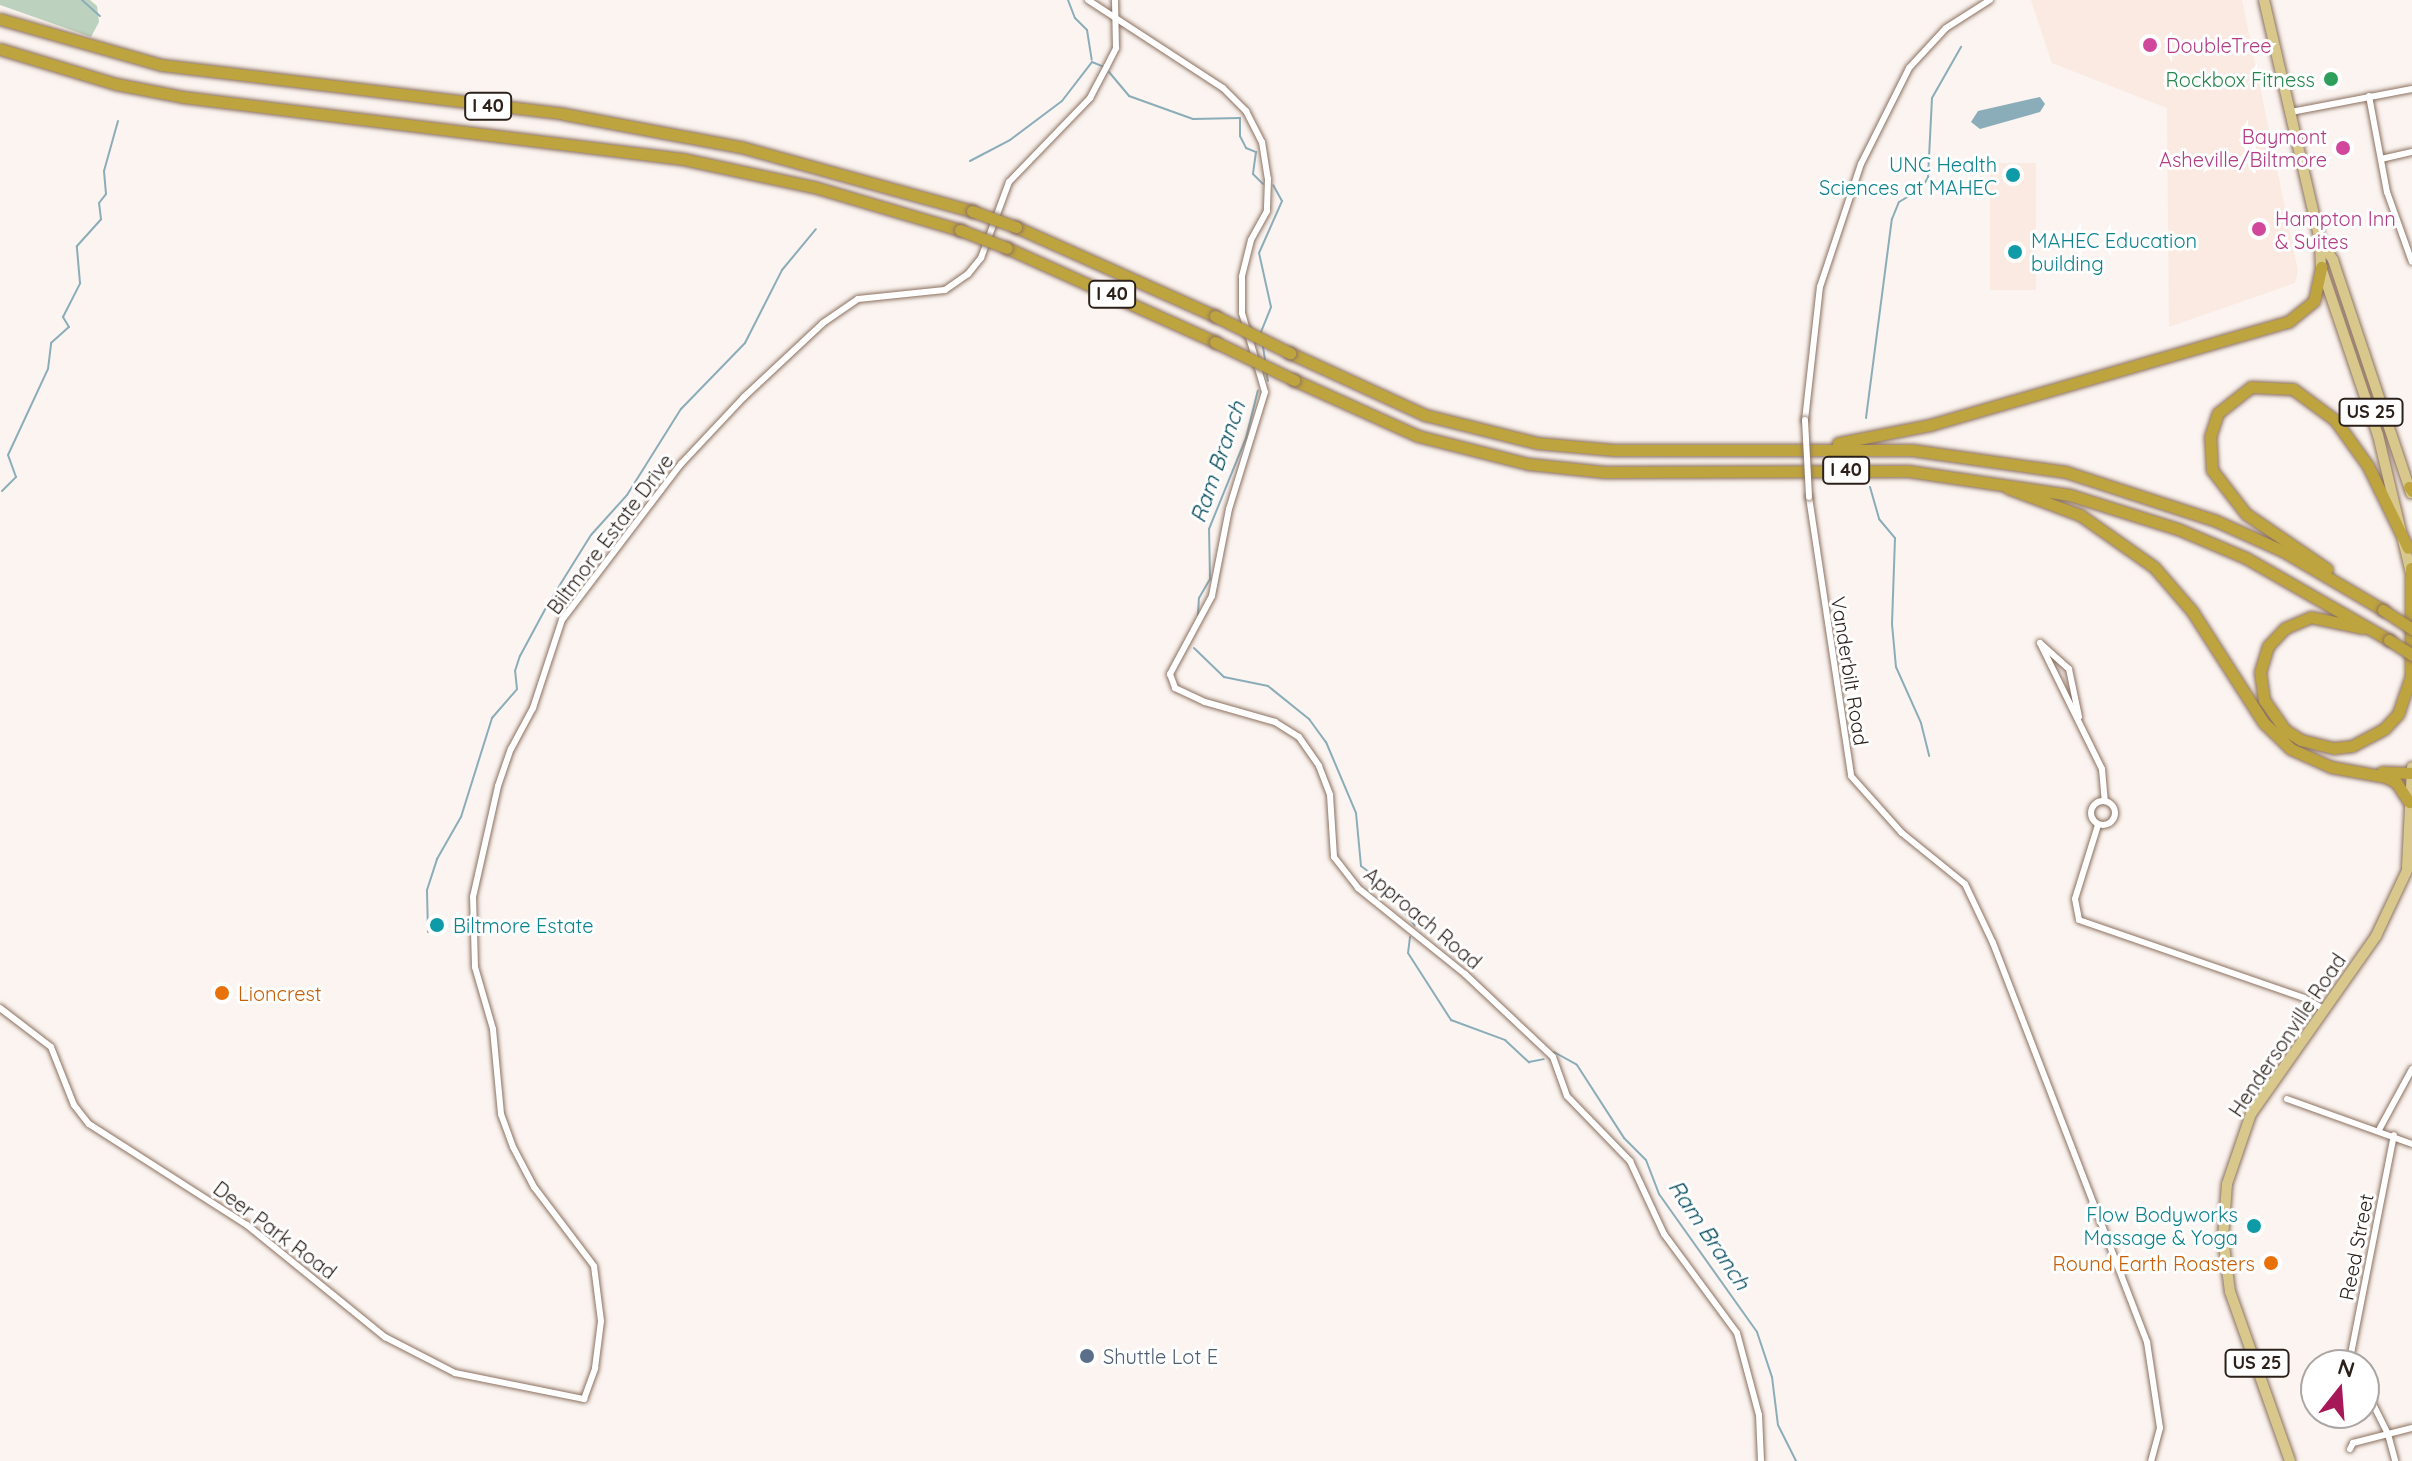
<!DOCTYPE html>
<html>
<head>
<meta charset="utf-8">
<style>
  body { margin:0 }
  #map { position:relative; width:2412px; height:1461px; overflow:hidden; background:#fbf4f0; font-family:Quicksand,sans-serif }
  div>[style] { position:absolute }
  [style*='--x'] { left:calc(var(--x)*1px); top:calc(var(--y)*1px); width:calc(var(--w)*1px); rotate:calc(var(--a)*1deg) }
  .built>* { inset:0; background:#faeae1; transform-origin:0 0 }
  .green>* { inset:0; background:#bcd2bf }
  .water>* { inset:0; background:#8badb9 }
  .stream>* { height:2px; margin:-1px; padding:0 1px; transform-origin:1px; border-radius:1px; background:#8badb9 }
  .roads { filter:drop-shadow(0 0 2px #8c7160) drop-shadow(0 0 2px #8c7160) }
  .street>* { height:6px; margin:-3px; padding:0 3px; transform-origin:3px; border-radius:3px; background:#fff }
  .street>.ring { margin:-3px; padding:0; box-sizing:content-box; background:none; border:6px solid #fff; border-radius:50% }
  .primary>* { height:10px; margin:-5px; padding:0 5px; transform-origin:5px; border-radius:5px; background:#d8c88b }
  .highway>* { height:11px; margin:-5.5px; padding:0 5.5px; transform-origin:5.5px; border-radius:5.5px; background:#bea43e }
  .bridges { filter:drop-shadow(0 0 2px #8c7160) drop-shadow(0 0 2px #8c7160) }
  .street-bridge>* { height:6px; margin:-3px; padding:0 3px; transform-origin:3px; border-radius:3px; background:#fff }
  .highway-bridge>* { height:11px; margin:-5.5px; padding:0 5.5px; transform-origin:5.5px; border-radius:5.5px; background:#bea43e }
  .dots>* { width:22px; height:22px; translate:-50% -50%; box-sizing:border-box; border:4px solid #fff; border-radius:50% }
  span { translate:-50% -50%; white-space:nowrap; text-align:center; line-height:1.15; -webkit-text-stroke:6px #fff; paint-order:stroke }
  .shield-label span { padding:2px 6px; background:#fff; border:2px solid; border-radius:6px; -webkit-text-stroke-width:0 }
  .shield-label { font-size:18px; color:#2c211a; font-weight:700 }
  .hotel-label { font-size:20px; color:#b23c85 }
  .left { translate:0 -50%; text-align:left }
  .right { translate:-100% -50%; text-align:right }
  .leisure-label { font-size:20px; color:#27864d }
  .culture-label { font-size:20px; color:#0d838f }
  .street-label { font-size:20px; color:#2c211a }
  .food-label { font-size:20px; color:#c56008 }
  .service-label { font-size:20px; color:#4e5e75 }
  .water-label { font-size:22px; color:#00495c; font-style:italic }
  .north { position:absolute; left:2300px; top:1349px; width:80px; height:80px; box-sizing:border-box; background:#fff; border:2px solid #aba6a3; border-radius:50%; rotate:17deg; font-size:22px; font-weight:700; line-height:32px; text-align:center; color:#2c211a }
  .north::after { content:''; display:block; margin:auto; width:28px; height:36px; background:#a71859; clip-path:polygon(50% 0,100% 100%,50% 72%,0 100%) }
</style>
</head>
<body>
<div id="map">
  <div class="built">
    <i style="clip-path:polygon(2031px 0,2242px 0,2298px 271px,2295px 283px,2169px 327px,2167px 108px,2052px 63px)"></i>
    <i style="left:2036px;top:163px;width:127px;height:46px;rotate:90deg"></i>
  </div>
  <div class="green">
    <i style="clip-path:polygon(0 0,90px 0,97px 6px,99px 22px,91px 37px,0 5px)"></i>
  </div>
  <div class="water">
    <i style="clip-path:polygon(2040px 97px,2045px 104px,2040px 112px,1980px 129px,1971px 122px,1978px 111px)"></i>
  </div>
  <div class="stream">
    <i style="--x:82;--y:0;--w:24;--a:42"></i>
    <i style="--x:1068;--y:0;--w:19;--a:69"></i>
    <i style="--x:1075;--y:18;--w:17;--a:45"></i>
    <i style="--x:1087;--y:30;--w:30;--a:81"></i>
    <i style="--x:1092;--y:62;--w:11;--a:22"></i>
    <i style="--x:1109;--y:72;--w:31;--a:50"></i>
    <i style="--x:1129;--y:96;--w:68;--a:19.8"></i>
    <i style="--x:1193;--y:119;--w:47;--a:-1.2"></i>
    <i style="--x:1240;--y:118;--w:18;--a:90"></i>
    <i style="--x:1240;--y:136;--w:13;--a:63"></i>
    <i style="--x:1246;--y:148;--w:11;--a:22"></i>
    <i style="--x:1256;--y:152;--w:22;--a:98"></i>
    <i style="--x:1253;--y:174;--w:14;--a:45"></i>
    <i style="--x:970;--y:161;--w:45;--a:-27.7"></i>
    <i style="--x:1010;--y:140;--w:65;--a:-36.9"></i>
    <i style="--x:1062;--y:101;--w:49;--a:-52.4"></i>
    <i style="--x:1261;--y:332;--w:27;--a:-68"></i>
    <i style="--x:1271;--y:307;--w:55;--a:-102.5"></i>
    <i style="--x:1259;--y:253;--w:57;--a:-66.1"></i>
    <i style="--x:1282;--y:201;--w:18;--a:-119"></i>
    <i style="--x:1263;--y:347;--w:13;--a:81"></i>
    <i style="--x:1266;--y:370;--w:11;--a:80"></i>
    <i style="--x:1866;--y:418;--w:201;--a:-82.6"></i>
    <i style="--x:1892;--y:219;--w:18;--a:-68"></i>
    <i style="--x:1899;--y:202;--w:27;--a:-31"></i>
    <i style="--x:1922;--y:188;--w:13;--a:-61"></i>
    <i style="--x:1928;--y:177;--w:79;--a:-87.1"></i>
    <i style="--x:1932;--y:98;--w:59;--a:-60.4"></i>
    <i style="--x:1870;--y:487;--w:33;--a:74"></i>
    <i style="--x:1879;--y:519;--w:25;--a:50"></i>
    <i style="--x:1895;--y:538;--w:86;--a:92"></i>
    <i style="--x:1892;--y:624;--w:43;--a:84.7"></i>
    <i style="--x:1896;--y:667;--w:61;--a:65.9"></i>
    <i style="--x:1921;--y:723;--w:34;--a:76"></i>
    <i style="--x:2;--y:491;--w:20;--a:-45"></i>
    <i style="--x:16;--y:477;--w:23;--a:-110"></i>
    <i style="--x:8;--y:455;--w:95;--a:-65.1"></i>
    <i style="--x:48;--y:369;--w:26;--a:-83"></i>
    <i style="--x:51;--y:343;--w:24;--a:-42"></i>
    <i style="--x:69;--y:327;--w:12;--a:-121"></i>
    <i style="--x:63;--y:317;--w:38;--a:-63"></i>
    <i style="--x:80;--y:283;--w:37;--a:-95"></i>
    <i style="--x:77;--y:246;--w:36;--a:-48"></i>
    <i style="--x:101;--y:219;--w:16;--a:-97"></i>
    <i style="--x:99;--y:203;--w:11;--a:-52"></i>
    <i style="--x:106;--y:194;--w:23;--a:-95"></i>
    <i style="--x:104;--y:171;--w:52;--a:-74.4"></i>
    <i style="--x:1198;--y:615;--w:17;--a:-87"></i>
    <i style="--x:1199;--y:598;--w:22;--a:-60"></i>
    <i style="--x:1210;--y:579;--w:50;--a:-91.1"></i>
    <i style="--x:1209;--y:529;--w:98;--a:-67.9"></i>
    <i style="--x:1246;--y:438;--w:49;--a:-76"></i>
    <i style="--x:1194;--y:648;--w:42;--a:44"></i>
    <i style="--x:1224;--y:677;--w:45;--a:11.6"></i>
    <i style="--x:1268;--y:686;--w:53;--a:38.8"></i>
    <i style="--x:1309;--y:719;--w:29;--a:54"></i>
    <i style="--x:1326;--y:742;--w:77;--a:67.1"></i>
    <i style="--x:1356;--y:813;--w:53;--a:84.6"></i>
    <i style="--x:1361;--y:866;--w:25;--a:37"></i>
    <i style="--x:1381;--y:881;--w:56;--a:52.9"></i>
    <i style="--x:428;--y:932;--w:42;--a:-91.4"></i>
    <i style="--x:427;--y:890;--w:33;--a:-72"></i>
    <i style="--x:437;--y:859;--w:48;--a:-60.3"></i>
    <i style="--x:461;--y:817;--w:104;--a:-72.6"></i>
    <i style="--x:492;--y:718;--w:38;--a:-49"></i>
    <i style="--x:517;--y:689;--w:18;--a:-96"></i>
    <i style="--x:515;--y:671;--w:16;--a:-72"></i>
    <i style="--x:520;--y:656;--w:59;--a:-61.7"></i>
    <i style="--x:548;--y:604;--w:81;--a:-58.1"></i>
    <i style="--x:591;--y:535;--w:54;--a:-48"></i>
    <i style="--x:627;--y:495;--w:102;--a:-57.9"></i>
    <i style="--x:681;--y:409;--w:92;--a:-45.9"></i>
    <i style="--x:745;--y:343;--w:82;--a:-63.1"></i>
    <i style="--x:782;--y:270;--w:53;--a:-50.3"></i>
    <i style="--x:1410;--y:937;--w:16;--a:97"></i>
    <i style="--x:1408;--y:953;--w:80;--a:57.3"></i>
    <i style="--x:1451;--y:1020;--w:58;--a:20.3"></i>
    <i style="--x:1505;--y:1040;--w:33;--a:43"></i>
    <i style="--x:1529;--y:1062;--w:15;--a:-11"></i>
    <i style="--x:1554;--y:1052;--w:26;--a:29"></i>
    <i style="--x:1577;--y:1065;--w:87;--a:57.2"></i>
    <i style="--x:1624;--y:1138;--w:31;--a:45"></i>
    <i style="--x:1646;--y:1160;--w:36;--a:69"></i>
    <i style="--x:1659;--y:1194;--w:169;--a:54.6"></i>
    <i style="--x:1757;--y:1332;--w:47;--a:71.6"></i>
    <i style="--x:1772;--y:1377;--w:48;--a:82.9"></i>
    <i style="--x:1778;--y:1425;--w:40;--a:63.4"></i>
  </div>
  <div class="roads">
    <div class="street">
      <i style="--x:1088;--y:0;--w:161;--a:33.1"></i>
      <i style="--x:1223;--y:88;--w:33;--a:45"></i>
      <i style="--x:1246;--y:111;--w:35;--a:63"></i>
      <i style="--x:1262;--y:142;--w:37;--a:81"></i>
      <i style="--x:1268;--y:179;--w:32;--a:92"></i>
      <i style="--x:1267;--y:211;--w:33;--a:119"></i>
      <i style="--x:1251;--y:240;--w:38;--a:104"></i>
      <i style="--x:1242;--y:277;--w:36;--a:90"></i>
      <i style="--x:1242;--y:313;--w:82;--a:73.8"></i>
      <i style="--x:1265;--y:392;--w:122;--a:107.1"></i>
      <i style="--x:1229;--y:509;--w:89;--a:101.1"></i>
      <i style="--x:1212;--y:596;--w:89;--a:118.3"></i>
      <i style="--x:1170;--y:674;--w:15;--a:70"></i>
      <i style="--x:1175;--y:688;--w:33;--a:25"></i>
      <i style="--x:1205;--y:702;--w:73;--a:15.9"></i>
      <i style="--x:1275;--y:722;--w:28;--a:32"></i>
      <i style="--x:1299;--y:737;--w:35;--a:55"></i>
      <i style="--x:1319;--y:766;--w:31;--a:69"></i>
      <i style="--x:1330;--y:795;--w:62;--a:86.3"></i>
      <i style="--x:1334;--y:857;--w:39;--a:52"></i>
      <i style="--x:1358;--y:888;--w:137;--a:38.8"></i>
      <i style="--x:1465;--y:974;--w:121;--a:43.3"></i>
      <i style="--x:1553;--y:1057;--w:41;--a:70.3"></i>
      <i style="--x:1567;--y:1096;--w:91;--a:45.9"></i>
      <i style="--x:1630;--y:1161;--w:81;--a:65"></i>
      <i style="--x:1664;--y:1234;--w:123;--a:53.6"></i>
      <i style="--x:1737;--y:1333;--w:85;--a:75"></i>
      <i style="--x:1759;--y:1415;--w:46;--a:87.5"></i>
      <i style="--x:2369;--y:96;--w:98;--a:79.4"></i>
      <i style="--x:2387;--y:192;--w:74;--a:70.3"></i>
      <i style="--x:2291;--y:112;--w:123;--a:-10.8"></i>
      <i style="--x:2381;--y:159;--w:32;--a:-13"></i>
      <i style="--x:1805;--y:420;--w:134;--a:-83.6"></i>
      <i style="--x:1820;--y:287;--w:130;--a:-71.6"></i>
      <i style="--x:1861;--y:164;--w:107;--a:-63.4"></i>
      <i style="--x:1909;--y:68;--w:54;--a:-47.2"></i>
      <i style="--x:1946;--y:28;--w:52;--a:-32.5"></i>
      <i style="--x:1809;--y:497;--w:282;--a:81.4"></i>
      <i style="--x:1851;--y:776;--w:76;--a:48.2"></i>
      <i style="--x:1902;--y:833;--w:81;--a:39"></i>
      <i style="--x:1965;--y:884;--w:65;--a:64.6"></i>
      <i style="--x:1993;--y:943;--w:428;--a:68.9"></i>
      <i style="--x:2147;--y:1342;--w:87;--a:81.4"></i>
      <i style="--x:2160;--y:1428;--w:34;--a:105"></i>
      <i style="--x:2040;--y:643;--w:140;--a:63.8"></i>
      <i style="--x:2102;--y:769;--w:32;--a:85"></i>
      <i style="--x:2040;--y:643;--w:39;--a:42"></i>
      <i style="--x:2069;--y:669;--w:49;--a:78.2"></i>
      <i class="ring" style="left:2091px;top:801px;width:18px;height:18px"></i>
      <i style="--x:2098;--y:825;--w:77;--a:107.3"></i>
      <i style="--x:2075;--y:899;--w:21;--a:79"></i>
      <i style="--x:2079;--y:920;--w:238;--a:19.1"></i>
      <i style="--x:2304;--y:998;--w:23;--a:29"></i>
      <i style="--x:0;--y:1008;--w:64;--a:37.4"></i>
      <i style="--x:51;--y:1047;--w:62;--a:68.4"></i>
      <i style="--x:74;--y:1105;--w:24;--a:52"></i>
      <i style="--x:89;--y:1124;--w:188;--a:32.6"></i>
      <i style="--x:247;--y:1225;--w:178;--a:39.1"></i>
      <i style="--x:385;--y:1337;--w:79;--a:27.2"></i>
      <i style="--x:455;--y:1373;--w:132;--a:11.4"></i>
      <i style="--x:584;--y:1399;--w:33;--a:-70"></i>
      <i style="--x:595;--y:1368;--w:47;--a:-82.7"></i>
      <i style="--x:601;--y:1321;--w:55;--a:-97.3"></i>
      <i style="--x:594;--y:1266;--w:99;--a:-127.2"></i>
      <i style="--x:534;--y:1187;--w:45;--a:-117.7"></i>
      <i style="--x:513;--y:1147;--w:35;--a:-110"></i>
      <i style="--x:501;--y:1114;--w:85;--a:-95.4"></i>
      <i style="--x:493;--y:1029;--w:65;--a:-106.2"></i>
      <i style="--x:475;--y:967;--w:70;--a:-91.6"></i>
      <i style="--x:473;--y:897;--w:114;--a:-77.3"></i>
      <i style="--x:498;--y:786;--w:39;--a:-71"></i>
      <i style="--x:511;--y:749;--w:47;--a:-61.8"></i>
      <i style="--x:533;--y:708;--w:93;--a:-71.8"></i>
      <i style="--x:562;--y:620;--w:196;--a:-52.7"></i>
      <i style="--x:681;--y:464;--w:92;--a:-46.8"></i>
      <i style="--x:744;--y:397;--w:108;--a:-43.1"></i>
      <i style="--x:823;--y:323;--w:42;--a:-34.4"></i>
      <i style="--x:858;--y:299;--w:87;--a:-5.9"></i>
      <i style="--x:945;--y:290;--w:28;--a:-35"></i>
      <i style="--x:968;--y:274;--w:21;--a:-51"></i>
      <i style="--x:981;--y:258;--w:81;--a:-69.8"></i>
      <i style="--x:1009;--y:182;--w:117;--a:-46"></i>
      <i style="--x:1090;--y:98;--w:36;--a:-62"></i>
      <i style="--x:1107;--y:66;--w:20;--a:-63"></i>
      <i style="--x:1116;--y:48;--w:48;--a:-91.2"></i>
      <i style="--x:2287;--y:1099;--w:133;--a:19.8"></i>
      <i style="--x:2380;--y:1128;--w:67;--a:-61.5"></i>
      <i style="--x:2353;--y:1365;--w:7;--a:-117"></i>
      <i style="--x:2350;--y:1359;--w:228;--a:-78.9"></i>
      <i style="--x:2364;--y:1386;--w:54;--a:63.4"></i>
      <i style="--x:2388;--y:1434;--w:28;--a:75"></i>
      <i style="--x:2350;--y:1449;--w:7;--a:-63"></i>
      <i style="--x:2353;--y:1443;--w:61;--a:-14.3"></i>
    </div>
    <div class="primary">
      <i style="--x:2264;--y:0;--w:246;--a:76.9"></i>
      <i style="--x:2320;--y:240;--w:27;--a:88"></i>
      <i style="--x:2321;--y:267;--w:177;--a:71.3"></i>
      <i style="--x:2378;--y:435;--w:143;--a:76.6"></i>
      <i style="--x:2321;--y:242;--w:22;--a:56"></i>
      <i style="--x:2333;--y:260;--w:246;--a:71.5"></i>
      <i style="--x:2407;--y:867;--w:100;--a:-87.1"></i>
      <i style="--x:2290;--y:1461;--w:179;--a:-109.5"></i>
      <i style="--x:2230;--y:1292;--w:54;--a:-97.4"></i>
      <i style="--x:2223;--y:1238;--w:54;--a:-85.8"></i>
      <i style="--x:2227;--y:1184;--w:74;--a:-71.1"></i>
      <i style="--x:2251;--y:1114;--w:218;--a:-54.9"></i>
      <i style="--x:2376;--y:936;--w:84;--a:-64.7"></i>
    </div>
    <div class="highway">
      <i style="--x:0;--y:19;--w:168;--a:15.9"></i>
      <i style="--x:162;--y:65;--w:405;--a:6.9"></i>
      <i style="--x:564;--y:114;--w:180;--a:10.6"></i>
      <i style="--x:741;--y:147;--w:240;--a:15.5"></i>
      <i style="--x:0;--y:49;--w:121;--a:16.8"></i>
      <i style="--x:116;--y:84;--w:68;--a:11"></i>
      <i style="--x:183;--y:97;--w:504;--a:7.07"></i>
      <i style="--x:683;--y:159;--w:134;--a:12.1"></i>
      <i style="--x:814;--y:187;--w:152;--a:16.4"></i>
      <i style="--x:1016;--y:227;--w:218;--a:24.1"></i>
      <i style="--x:1007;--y:248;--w:228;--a:24.3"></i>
      <i style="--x:1290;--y:353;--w:149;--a:24.7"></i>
      <i style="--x:1425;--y:415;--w:115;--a:14"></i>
      <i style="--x:1537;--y:443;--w:77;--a:5.2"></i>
      <i style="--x:1614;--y:450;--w:298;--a:0"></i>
      <i style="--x:1912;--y:450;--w:156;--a:8.1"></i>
      <i style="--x:2066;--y:472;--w:156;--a:18"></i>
      <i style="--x:2214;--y:520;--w:76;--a:24.2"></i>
      <i style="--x:2283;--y:551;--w:116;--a:30.5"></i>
      <i style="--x:1294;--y:380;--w:136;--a:24.3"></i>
      <i style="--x:1418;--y:436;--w:114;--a:14.2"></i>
      <i style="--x:1529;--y:464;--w:76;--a:6"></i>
      <i style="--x:1605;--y:472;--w:303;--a:-0.2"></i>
      <i style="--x:1908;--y:471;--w:164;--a:8.4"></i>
      <i style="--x:2070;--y:495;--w:113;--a:17.5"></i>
      <i style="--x:2178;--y:529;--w:74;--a:23.1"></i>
      <i style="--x:2246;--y:558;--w:165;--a:29.8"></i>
      <i style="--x:1838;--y:443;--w:94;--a:-11.1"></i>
      <i style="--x:1930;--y:425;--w:373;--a:-16.1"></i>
      <i style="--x:2288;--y:322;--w:33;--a:-39"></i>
      <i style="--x:2314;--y:301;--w:35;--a:-78"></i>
      <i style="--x:2409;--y:487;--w:5;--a:53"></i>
      <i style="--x:2008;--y:488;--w:77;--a:20.6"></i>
      <i style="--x:2080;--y:515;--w:90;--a:35.1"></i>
      <i style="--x:2154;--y:567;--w:58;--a:49.2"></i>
      <i style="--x:2192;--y:611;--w:133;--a:57.3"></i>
      <i style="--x:2264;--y:723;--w:37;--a:44"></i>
      <i style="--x:2291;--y:749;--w:44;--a:24.2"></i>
      <i style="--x:2331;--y:767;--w:56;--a:10.3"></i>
      <i style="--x:2386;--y:777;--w:11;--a:27"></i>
      <i style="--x:2396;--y:782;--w:24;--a:57"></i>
      <i style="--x:2327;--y:569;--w:98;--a:-145.8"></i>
      <i style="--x:2246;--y:514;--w:56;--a:-127.7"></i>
      <i style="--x:2212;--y:470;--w:33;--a:-93"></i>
      <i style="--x:2210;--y:437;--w:25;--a:-72"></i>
      <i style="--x:2218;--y:413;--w:42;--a:-38.2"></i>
      <i style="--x:2251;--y:387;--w:42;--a:2.7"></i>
      <i style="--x:2293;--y:389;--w:52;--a:36.4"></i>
      <i style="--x:2335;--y:420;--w:57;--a:54.3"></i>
      <i style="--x:2368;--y:466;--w:91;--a:64"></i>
      <i style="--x:2363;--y:628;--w:53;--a:-168.1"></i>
      <i style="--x:2311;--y:617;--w:28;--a:157"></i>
      <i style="--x:2285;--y:628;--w:25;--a:133"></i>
      <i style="--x:2268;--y:646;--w:27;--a:107"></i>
      <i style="--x:2260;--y:672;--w:28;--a:82"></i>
      <i style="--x:2264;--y:700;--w:37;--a:55"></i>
      <i style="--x:2285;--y:730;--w:19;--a:32"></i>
      <i style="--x:2301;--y:740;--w:34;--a:14"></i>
      <i style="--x:2334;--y:748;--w:18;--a:-6"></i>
      <i style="--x:2352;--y:746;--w:36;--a:-28"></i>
      <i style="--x:2384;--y:729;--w:21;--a:-47"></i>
      <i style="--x:2398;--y:714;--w:40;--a:-71.1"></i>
      <i style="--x:2411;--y:676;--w:108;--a:-90"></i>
      <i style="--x:2382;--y:772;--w:30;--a:2"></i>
    </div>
  </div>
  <div class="bridges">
    <div class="street-bridge">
      <i style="--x:1805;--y:420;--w:77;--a:87"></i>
    </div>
    <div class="highway-bridge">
      <i style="--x:972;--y:211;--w:47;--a:20"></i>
      <i style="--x:960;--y:230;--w:50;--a:21"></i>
      <i style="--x:1215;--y:316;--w:84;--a:26.3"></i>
      <i style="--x:1215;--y:342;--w:88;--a:25.7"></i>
      <i style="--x:2383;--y:610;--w:35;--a:33"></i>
      <i style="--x:2389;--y:640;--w:27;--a:33"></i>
    </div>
  </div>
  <div class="dots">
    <i style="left:2150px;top:45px;background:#d1479c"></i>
    <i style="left:2331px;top:79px;background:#2e9e5b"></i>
    <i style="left:2343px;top:148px;background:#d1479c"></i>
    <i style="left:2013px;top:175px;background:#0f9aa8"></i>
    <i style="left:2259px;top:229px;background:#d1479c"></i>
    <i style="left:2015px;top:252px;background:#0f9aa8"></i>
    <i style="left:437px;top:925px;background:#0f9aa8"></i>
    <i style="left:222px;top:993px;background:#e8710a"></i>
    <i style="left:2254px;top:1226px;background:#0f9aa8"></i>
    <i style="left:2271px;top:1263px;background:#e8710a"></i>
    <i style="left:1087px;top:1356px;background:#5c6f8a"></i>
  </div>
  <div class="shield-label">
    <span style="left:488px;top:106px">I 40</span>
    <span style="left:1112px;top:294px">I 40</span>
    <span style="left:2371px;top:412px">US 25</span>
    <span style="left:1846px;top:470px">I 40</span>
    <span style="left:2257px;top:1363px">US 25</span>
  </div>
  <div class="hotel-label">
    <span class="left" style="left:2166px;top:45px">DoubleTree</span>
    <span class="right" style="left:2327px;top:148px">Baymont<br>Asheville/Biltmore</span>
    <span class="left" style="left:2275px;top:230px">Hampton Inn<br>&amp; Suites</span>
  </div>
  <div class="leisure-label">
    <span class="right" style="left:2315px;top:79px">Rockbox Fitness</span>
  </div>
  <div class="culture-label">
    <span class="right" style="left:1997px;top:176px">UNC Health<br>Sciences at MAHEC</span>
    <span class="left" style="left:2031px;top:252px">MAHEC Education<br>building</span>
    <span class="left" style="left:453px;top:925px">Biltmore Estate</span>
    <span class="right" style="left:2238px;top:1226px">Flow Bodyworks<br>Massage &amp; Yoga</span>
  </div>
  <div class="street-label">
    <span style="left:610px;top:534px;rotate:-53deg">Biltmore Estate Drive</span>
    <span style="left:1850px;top:671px;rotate:81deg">Vanderbilt Road</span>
    <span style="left:1423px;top:918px;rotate:40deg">Approach Road</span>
    <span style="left:2287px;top:1035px;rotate:-56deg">Hendersonville Road</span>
    <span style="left:275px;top:1230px;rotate:37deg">Deer Park Road</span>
    <span style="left:2356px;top:1247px;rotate:-79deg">Reed Street</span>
  </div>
  <div class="food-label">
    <span class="left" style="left:238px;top:993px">Lioncrest</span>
    <span class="right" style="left:2255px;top:1263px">Round Earth Roasters</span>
  </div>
  <div class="service-label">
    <span class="left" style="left:1103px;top:1356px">Shuttle Lot E</span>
  </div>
  <div class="water-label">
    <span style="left:1218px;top:462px;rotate:-71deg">Ram Branch</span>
    <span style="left:1709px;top:1235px;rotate:56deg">Ram Branch</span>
  </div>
  <div class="north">N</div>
</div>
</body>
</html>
